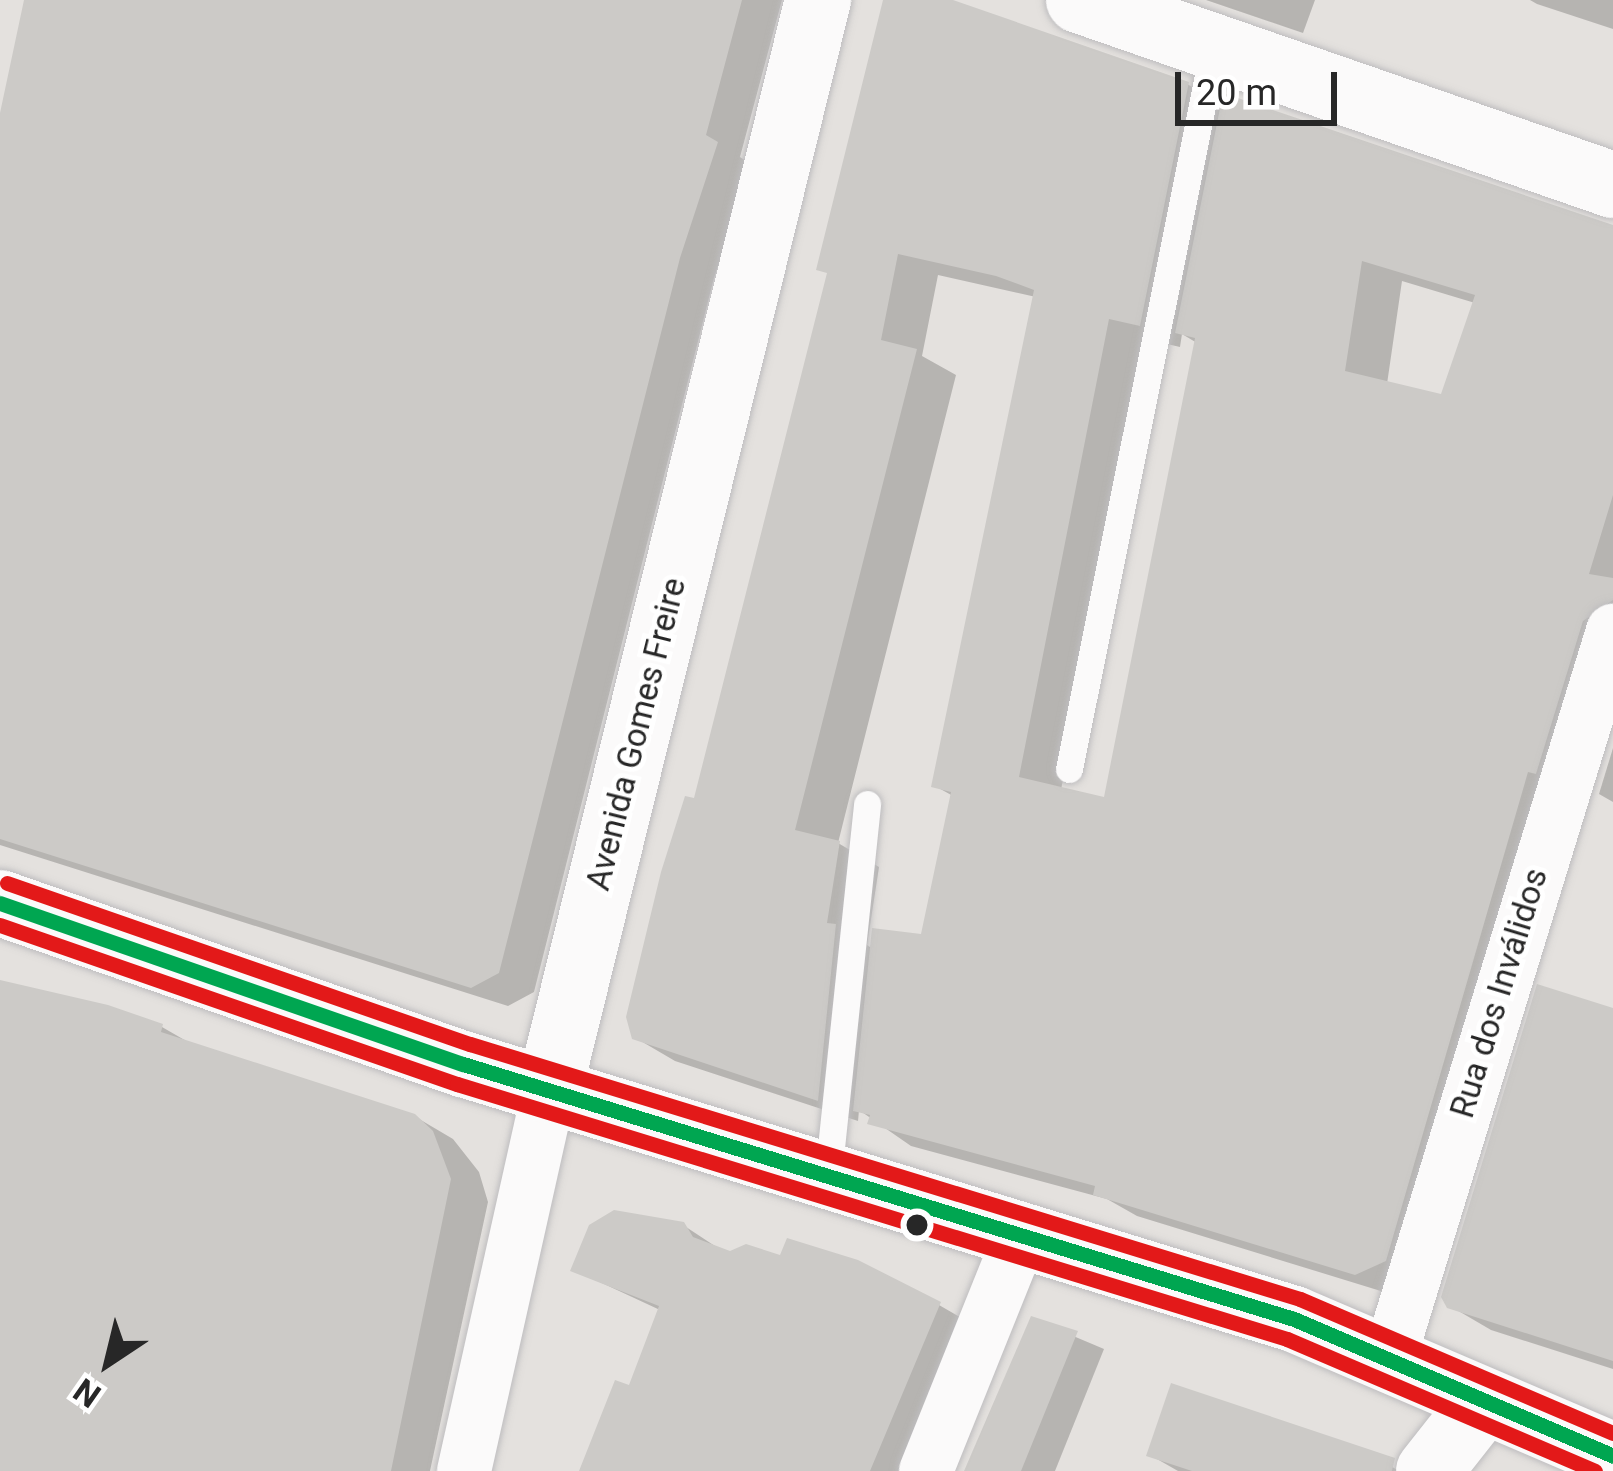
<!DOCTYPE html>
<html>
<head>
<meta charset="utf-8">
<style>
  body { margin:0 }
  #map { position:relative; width:1613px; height:1471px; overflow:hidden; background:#e4e1de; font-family:Roboto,sans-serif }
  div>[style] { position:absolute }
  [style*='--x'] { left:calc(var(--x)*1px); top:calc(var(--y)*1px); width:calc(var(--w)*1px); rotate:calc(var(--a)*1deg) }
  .shadow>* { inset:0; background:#0003 }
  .building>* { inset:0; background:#cccac7 }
  .roads { filter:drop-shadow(0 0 3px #bebdbf) drop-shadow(0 0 3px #bebdbf) }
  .lane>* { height:27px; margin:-13.5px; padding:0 13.5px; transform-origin:13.5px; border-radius:13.5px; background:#fbfafa }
  .street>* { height:54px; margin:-27px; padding:0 27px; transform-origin:27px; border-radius:27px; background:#fbfafa }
  .secondary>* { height:66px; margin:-33px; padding:0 33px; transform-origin:33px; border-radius:33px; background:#fbfafa }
  .bus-1>* { height:15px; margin:-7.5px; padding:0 7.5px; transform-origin:7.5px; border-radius:7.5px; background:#00a651 }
  .bus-2>* { height:15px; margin:-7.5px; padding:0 7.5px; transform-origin:7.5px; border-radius:7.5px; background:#e31919 }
  .bus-3>* { height:15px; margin:-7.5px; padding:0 7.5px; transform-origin:7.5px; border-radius:7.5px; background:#e31919 }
  .dots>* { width:33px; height:33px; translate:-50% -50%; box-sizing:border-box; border:6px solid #fff; border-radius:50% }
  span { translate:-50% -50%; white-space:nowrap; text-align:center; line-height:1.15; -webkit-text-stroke:10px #fff; paint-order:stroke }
  .street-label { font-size:33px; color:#272727 }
  .north { position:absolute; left:48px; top:1303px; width:120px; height:120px; -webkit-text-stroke:9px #fff; paint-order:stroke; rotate:215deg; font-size:33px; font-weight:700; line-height:48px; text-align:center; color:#272727 }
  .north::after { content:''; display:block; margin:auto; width:42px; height:54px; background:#272727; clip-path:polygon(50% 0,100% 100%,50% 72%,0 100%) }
  .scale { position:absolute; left:1175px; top:72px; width:162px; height:54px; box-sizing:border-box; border:6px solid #272727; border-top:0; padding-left:15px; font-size:36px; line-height:42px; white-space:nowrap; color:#272727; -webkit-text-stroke:9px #fff; paint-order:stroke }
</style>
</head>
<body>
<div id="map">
  <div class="shadow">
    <i style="clip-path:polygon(29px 0,782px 0,740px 157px,752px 165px,714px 278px,534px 992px,508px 1006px,0 845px,0 131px)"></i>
    <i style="clip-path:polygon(evenodd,887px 0,941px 0,1187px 84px,1224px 105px,1613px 228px,1613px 677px,1397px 1296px,1137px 1216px,1107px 1199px,911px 1146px,859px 1110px,858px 1121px,675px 1061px,634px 1037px,830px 274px,887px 0,938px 275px,1036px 297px,935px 786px,953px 796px,923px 937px,873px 949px,867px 945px,879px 867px,838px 843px,956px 375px,922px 356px,938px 275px,887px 0,1402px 281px,1475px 303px,1443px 398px,1387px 384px,1402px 281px,887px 0,1182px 334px,1197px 343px,1107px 801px,1061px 790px,1150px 340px,1180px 347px,1182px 334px)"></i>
    <i style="clip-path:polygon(1206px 0,1315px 0,1303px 33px)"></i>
    <i style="clip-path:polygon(1530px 0,1613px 0,1613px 29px,1537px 4px)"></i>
    <i style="clip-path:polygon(1613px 748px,1613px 802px,1599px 794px)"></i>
    <i style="clip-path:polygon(0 983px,162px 1027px,195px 1046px,414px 1116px,453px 1139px,479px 1172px,488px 1202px,430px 1471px,0 1471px)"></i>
    <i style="clip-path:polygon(1613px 1012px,1613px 1369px,1491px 1330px,1450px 1306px)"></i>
    <i style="clip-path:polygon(683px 1225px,724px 1252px,782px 1259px,939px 1305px,977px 1327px,921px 1471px,583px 1471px,631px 1389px,660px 1310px,574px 1270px)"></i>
    <i style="clip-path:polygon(1033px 1319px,1104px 1349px,1055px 1471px,970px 1471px)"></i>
    <i style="clip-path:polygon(1364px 1450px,1399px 1471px,1178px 1471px,1150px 1455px)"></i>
  </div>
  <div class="building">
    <i style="clip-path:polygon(24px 0,742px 0,706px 135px,718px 142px,680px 258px,499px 973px,471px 988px,0 839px,0 113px)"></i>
    <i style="clip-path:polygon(evenodd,883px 0,953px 0,1189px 82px,1140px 326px,1109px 319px,1019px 777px,1104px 797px,1195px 338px,1175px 333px,1223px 93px,1613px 225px,1613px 495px,1589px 574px,1613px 578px,1613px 600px,1583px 621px,1536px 774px,1528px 772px,1386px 1261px,1355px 1275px,1093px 1195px,1095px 1186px,867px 1124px,870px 1115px,853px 1111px,872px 928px,921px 934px,951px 792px,931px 787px,1034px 290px,996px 276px,898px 254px,881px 340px,917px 349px,795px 830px,840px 841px,827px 923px,836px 924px,818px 1101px,632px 1039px,626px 1017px,661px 872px,685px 796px,694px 798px,827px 273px,816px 270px,883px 0,1362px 261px,1475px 295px,1441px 394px,1345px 371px,1362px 261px)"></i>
    <i style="clip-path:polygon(0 980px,108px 1005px,163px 1024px,161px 1032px,415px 1114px,433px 1131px,451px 1179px,391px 1471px,0 1471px)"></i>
    <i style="clip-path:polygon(1537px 984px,1613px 1008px,1613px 1361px,1447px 1308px,1441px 1297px)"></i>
    <i style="clip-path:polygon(614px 1210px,684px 1222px,693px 1237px,730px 1251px,746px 1244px,780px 1255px,787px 1238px,858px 1260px,941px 1302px,870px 1471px,579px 1471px,615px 1380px,629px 1385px,659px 1306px,570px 1271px,589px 1225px)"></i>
    <i style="clip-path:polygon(1031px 1316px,1078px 1331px,1021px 1471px,964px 1471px)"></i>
    <i style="clip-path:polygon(1171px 1383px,1395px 1458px,1392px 1471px,1192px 1471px,1146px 1456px)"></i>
  </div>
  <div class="roads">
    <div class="lane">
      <i style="--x:1069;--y:769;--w:737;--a:-78.66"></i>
      <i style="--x:828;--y:1176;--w:374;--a:-84"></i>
    </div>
    <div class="street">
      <i style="--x:1390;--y:1356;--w:759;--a:-72.9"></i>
      <i style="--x:464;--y:1471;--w:389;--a:-77.4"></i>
      <i style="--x:926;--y:1471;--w:249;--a:-68.1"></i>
    </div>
    <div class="secondary">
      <i style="--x:1079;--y:0;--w:565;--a:19.11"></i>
      <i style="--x:0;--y:903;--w:490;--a:19.2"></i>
      <i style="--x:463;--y:1064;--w:869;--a:17.06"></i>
      <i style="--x:1294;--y:1319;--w:347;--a:23.2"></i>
      <i style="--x:549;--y:1091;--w:1124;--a:-76.15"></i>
      <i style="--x:1429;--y:1471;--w:89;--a:-51.8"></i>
    </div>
  </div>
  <div class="bus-1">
    <i style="--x:0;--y:903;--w:490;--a:19.2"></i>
    <i style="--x:463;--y:1064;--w:869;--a:17.06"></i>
    <i style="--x:1294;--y:1319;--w:347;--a:23.2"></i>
  </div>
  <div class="bus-2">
    <i style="--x:0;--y:925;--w:484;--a:19.2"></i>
    <i style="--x:457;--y:1084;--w:868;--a:17.08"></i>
    <i style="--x:1287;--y:1339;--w:335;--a:23.2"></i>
  </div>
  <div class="bus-3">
    <i style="--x:7;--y:883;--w:490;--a:19.2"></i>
    <i style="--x:470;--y:1044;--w:868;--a:17.08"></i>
    <i style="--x:1300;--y:1299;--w:340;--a:23.2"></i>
  </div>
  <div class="dots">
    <i style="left:917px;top:1225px;background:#272727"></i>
  </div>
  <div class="street-label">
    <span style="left:636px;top:734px;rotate:-76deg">Avenida Gomes Freire</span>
    <span style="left:1499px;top:993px;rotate:-73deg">Rua dos Inválidos</span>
  </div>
  <div class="north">N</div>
  <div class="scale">20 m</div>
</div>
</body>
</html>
